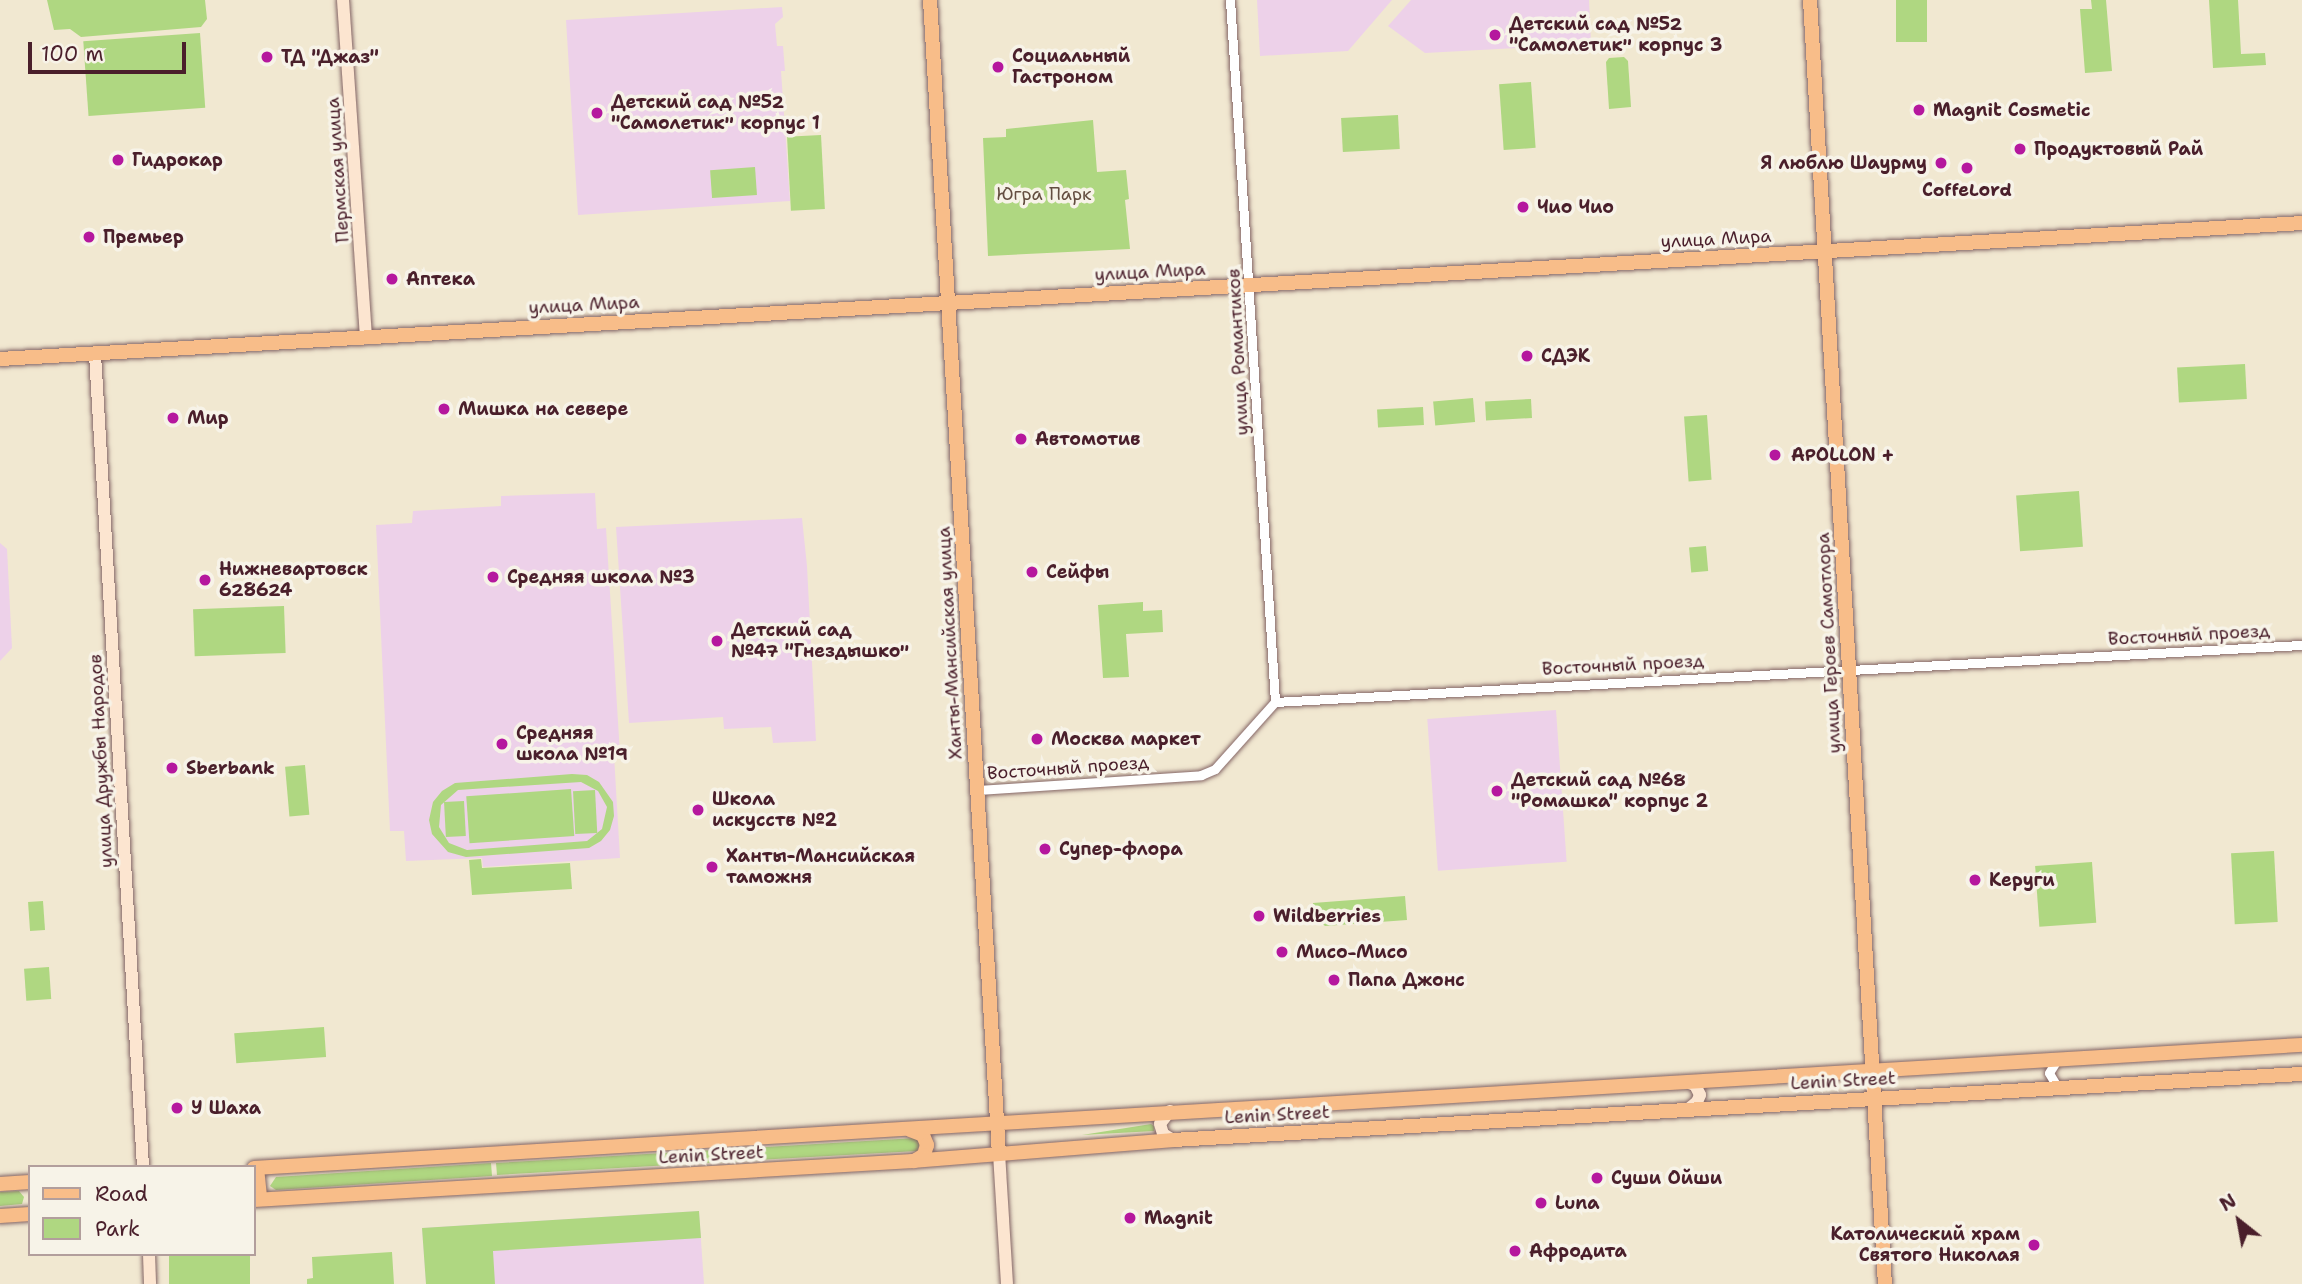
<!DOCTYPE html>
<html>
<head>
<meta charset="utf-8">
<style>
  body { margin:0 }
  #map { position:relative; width:2302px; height:1284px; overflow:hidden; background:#f1e8d1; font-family:"Shantell Sans",sans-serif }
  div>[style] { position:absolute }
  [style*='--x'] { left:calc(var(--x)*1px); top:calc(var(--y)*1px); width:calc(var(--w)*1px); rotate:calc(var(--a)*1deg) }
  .built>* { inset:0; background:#edd1e9; transform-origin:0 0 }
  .green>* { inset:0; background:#afd781; transform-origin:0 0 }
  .roads { filter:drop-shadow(0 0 2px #846565) drop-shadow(0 0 2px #846565) }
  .street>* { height:9px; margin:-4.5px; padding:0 4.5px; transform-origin:4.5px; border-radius:4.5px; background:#fff }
  .secondary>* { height:12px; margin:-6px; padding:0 6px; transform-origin:6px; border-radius:6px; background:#fce5d0 }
  .primary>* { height:14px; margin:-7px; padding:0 7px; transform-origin:7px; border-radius:7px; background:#f8bd89 }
  .dots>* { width:19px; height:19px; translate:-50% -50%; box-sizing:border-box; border:4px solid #f7f3e8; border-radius:50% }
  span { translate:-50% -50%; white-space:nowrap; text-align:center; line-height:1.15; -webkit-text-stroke:7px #f7f3e8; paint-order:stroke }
  .poi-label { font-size:18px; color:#4a1f2b; font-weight:700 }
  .left { translate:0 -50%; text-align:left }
  .right { translate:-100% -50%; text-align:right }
  .street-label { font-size:18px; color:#4a1f2b }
  .park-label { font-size:18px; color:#634d40 }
  .legend { position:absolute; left:28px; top:1165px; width:228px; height:91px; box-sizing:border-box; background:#f7f3e8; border:2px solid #b29e9c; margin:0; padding:9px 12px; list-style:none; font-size:21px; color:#4a1f2b }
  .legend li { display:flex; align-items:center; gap:14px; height:35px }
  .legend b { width:35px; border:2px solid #b29e9c }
  .north { position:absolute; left:2204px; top:1186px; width:70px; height:70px; -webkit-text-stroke:5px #f7f3e8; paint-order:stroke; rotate:329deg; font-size:19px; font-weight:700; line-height:28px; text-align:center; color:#4a1f2b }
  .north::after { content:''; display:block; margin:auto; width:24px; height:32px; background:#4a1f2b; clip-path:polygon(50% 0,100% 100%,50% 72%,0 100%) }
  .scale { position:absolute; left:28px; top:42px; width:158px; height:32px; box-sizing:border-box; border:4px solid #4a1f2b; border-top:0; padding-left:9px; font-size:21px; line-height:24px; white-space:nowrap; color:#4a1f2b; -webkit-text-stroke:5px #f7f3e8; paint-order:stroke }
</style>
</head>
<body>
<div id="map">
  <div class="built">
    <i style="clip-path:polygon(1257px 0,1392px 0,1348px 51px,1260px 56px)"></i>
    <i style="clip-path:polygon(1411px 0,1589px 0,1591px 44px,1425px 53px,1388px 26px)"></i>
    <i style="clip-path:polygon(782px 7px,783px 17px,775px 24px,777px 46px,783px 46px,785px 71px,781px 71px,790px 201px,578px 215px,566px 20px)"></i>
    <i style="clip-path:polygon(595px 493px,597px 529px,606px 528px,620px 754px,614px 755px,620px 858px,483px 867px,482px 858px,406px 861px,404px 831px,390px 831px,376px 525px,412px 523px,413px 511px,501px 506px,501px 496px)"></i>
    <i style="clip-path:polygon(802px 518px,807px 566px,816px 741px,773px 743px,771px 727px,724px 729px,723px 717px,629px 723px,616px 527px)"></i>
    <i style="clip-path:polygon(0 543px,7px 549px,12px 648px,0 661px)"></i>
    <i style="left:1556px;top:710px;width:152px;height:129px;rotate:86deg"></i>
    <i style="clip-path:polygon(699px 1211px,704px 1284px,426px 1284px,422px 1228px)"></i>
  </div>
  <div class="green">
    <i style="clip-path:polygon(47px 0,205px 0,207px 19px,201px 27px,81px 37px,70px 29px,54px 30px)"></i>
    <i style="left:1896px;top:0;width:31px;height:42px"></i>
    <i style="clip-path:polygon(2091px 0,2106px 0,2112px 71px,2085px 73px,2080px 9px,2092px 9px)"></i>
    <i style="clip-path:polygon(2209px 0,2238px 0,2241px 54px,2265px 53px,2266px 65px,2213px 68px)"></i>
    <i style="left:200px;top:33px;width:75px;height:117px;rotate:86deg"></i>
    <i style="clip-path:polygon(1624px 57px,1628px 61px,1631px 107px,1609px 109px,1606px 62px,1609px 58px)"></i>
    <i style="left:1531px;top:82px;width:66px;height:32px;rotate:86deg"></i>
    <i style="left:1398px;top:115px;width:34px;height:57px;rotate:87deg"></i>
    <i style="clip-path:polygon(1093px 120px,1097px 172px,1126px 170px,1129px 199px,1125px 200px,1130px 249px,988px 256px,983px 138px,1006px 137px,1006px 129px)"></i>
    <i style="left:821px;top:135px;width:74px;height:34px;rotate:87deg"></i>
    <i style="left:755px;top:167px;width:28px;height:45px;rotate:86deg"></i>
    <i style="left:2245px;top:364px;width:35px;height:68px;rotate:87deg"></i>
    <i style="left:1473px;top:398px;width:24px;height:40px;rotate:85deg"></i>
    <i style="left:1531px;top:399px;width:19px;height:46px;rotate:87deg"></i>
    <i style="left:1423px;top:407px;width:18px;height:46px;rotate:87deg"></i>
    <i style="left:1707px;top:415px;width:65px;height:23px;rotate:86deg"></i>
    <i style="left:2079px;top:491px;width:56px;height:63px;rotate:86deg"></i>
    <i style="left:1706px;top:546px;width:25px;height:17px;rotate:85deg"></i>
    <i style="clip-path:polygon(1143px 602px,1143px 611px,1162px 610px,1163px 632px,1126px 634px,1129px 677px,1103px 678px,1098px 605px)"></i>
    <i style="left:284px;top:606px;width:47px;height:91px;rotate:88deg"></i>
    <i style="left:305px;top:765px;width:50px;height:20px;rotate:85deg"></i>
    <i style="clip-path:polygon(evenodd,572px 774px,587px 775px,599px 782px,613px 802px,614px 816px,610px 830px,601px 841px,589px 848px,466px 857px,448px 852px,432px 834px,429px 820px,433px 802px,442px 791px,455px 783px,572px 774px,581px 782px,598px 791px,607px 807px,602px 829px,587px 841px,467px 850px,449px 843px,439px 827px,441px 805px,458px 790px,581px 782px)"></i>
    <i style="left:571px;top:789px;width:47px;height:105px;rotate:86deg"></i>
    <i style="left:595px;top:790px;width:43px;height:22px;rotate:87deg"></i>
    <i style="left:464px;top:801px;width:35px;height:20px;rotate:87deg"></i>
    <i style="left:2274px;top:851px;width:71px;height:43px;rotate:87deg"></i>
    <i style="clip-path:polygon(481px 859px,482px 868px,570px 863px,572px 889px,472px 895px,469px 860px)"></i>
    <i style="left:2092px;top:862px;width:61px;height:57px;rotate:86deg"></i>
    <i style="clip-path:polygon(1405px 896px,1407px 920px,1325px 926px,1314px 916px,1313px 903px)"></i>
    <i style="left:43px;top:901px;width:29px;height:15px;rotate:86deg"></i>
    <i style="left:49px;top:967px;width:32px;height:25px;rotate:86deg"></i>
    <i style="left:324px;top:1027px;width:30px;height:90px;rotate:86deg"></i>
    <i style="clip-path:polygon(1151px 1124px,1154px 1126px,1154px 1131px,1082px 1135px)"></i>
    <i style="clip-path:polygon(916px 1138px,920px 1144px,917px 1151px,497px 1175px,496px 1163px)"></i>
    <i style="clip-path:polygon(491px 1163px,492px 1176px,276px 1190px,270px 1186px,276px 1177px)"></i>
    <i style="clip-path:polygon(19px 1191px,24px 1197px,22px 1204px,0 1206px,0 1192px)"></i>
    <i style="clip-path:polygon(699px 1211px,701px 1238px,493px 1251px,495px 1284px,426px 1284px,422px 1228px)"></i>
    <i style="clip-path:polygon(392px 1252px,394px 1284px,307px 1284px,307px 1279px,313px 1278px,312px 1257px)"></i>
    <i style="left:169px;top:1254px;width:81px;height:30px"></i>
  </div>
  <div class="roads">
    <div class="street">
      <i style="--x:1230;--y:0;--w:703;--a:86.33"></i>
      <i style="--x:978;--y:790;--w:224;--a:-3.8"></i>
      <i style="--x:1201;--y:775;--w:15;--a:-23"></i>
      <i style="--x:1215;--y:769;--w:90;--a:-48.2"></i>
      <i style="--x:1275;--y:702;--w:1029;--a:-3.18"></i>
      <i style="--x:2057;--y:1060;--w:15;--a:122"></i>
      <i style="--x:2049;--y:1073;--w:17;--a:59"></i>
    </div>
    <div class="secondary">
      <i style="--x:343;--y:0;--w:339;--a:86.1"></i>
      <i style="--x:95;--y:354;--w:814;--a:86.62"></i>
      <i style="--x:1686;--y:1082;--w:9;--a:18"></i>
      <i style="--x:1695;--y:1085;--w:11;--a:63"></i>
      <i style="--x:1700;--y:1095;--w:8;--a:113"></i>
      <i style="--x:1697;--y:1102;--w:13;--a:141"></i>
      <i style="--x:1170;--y:1111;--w:16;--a:128"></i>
      <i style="--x:1160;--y:1124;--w:10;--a:73"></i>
      <i style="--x:1163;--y:1134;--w:12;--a:31"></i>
      <i style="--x:999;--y:1153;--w:131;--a:86.5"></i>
      <i style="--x:149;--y:1254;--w:30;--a:88"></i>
    </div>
    <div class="primary">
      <i style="--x:930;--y:0;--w:1155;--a:86.58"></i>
      <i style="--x:1810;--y:0;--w:1286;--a:86.66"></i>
      <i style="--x:0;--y:359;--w:2306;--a:-3.38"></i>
      <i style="--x:910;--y:1130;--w:14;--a:21"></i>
      <i style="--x:923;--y:1135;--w:11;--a:68"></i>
      <i style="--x:927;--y:1145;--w:10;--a:107"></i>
      <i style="--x:924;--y:1155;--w:12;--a:149"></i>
      <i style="--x:254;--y:1168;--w:2052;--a:-3.44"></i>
      <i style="--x:257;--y:1168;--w:31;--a:84"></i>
      <i style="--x:0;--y:1184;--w:30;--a:-4"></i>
      <i style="--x:254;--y:1200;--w:660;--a:-3.39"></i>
      <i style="--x:913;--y:1161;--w:261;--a:-4.6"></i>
      <i style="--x:1173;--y:1140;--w:1131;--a:-3.35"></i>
      <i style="--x:0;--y:1216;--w:30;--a:-4"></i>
    </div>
  </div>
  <div class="dots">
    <i style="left:1495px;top:35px;background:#b5179e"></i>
    <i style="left:267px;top:57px;background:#b5179e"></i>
    <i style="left:998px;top:67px;background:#b5179e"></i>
    <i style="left:1919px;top:110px;background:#b5179e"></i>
    <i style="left:597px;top:113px;background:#b5179e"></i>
    <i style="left:2020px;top:149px;background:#b5179e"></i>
    <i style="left:118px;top:160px;background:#b5179e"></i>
    <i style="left:1941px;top:163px;background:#b5179e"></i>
    <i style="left:1967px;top:168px;background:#b5179e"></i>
    <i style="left:1523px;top:207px;background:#b5179e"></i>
    <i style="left:89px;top:237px;background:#b5179e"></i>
    <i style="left:392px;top:279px;background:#b5179e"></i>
    <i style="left:1527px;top:356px;background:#b5179e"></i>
    <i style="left:444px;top:409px;background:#b5179e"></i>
    <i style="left:173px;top:418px;background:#b5179e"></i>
    <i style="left:1021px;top:439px;background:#b5179e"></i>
    <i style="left:1775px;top:455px;background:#b5179e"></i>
    <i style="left:1032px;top:572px;background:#b5179e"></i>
    <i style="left:493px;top:577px;background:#b5179e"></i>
    <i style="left:205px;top:580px;background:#b5179e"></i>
    <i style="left:717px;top:641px;background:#b5179e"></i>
    <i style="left:1037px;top:739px;background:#b5179e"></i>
    <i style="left:502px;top:744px;background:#b5179e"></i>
    <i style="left:172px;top:768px;background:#b5179e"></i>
    <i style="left:1497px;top:791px;background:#b5179e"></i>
    <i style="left:698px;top:810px;background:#b5179e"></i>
    <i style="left:1045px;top:849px;background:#b5179e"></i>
    <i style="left:712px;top:867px;background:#b5179e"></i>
    <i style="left:1975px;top:880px;background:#b5179e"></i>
    <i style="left:1259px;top:916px;background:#b5179e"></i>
    <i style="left:1282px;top:952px;background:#b5179e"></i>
    <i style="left:1334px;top:980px;background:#b5179e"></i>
    <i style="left:177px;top:1108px;background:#b5179e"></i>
    <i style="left:1597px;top:1178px;background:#b5179e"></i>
    <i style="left:1541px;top:1203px;background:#b5179e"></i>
    <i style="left:1130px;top:1218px;background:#b5179e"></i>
    <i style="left:2034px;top:1245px;background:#b5179e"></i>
    <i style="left:1515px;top:1251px;background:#b5179e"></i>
  </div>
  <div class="poi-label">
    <span class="left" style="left:1509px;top:35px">Детский сад №52<br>"Самолетик" корпус 3</span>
    <span class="left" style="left:281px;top:57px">ТД "Джаз"</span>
    <span class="left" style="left:1012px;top:67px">Социальный<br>Гастроном</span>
    <span class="left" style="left:611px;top:113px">Детский сад №52<br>"Самолетик" корпус 1</span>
    <span class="left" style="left:1933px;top:110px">Magnit Cosmetic</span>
    <span class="left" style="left:2034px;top:149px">Продуктовый Рай</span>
    <span class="left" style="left:132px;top:160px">Гидрокар</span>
    <span class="right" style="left:1927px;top:163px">Я люблю Шаурму</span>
    <span style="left:1967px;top:190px">CoffeLord</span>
    <span class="left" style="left:1537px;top:207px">Чио Чио</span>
    <span class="left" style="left:103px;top:237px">Премьер</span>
    <span class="left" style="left:406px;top:279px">Аптека</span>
    <span class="left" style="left:1541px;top:356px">СДЭК</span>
    <span class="left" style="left:458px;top:409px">Мишка на севере</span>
    <span class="left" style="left:187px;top:418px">Мир</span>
    <span class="left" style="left:1035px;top:439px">Автомотив</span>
    <span class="left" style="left:1791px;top:455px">APOLLON +</span>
    <span class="left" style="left:219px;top:580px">Нижневартовск<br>628624</span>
    <span class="left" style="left:1046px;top:572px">Сейфы</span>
    <span class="left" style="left:507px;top:577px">Средняя школа №3</span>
    <span class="left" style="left:731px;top:641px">Детский сад<br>№47 "Гнездышко"</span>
    <span class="left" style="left:516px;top:744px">Средняя<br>школа №19</span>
    <span class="left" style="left:1051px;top:739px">Москва маркет</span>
    <span class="left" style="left:186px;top:768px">Sberbank</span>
    <span class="left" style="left:1511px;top:791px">Детский сад №68<br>"Ромашка" корпус 2</span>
    <span class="left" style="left:712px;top:810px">Школа<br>искусств №2</span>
    <span class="left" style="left:1059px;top:849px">Супер-флора</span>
    <span class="left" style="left:726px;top:867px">Ханты-Мансийская<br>таможня</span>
    <span class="left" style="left:1989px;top:880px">Керуги</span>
    <span class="left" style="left:1273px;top:916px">Wildberries</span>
    <span class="left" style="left:1296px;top:952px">Мисо-Мисо</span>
    <span class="left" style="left:1348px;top:980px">Папа Джонс</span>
    <span class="left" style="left:191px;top:1108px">У Шаха</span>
    <span class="left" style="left:1611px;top:1178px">Суши Ойши</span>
    <span class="left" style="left:1555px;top:1203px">Luna</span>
    <span class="left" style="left:1144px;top:1218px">Magnit</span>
    <span class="right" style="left:2020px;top:1245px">Католический храм<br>Святого Николая</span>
    <span class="left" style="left:1529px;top:1251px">Афродита</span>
  </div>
  <div class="street-label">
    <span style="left:338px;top:170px;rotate:-94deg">Пермская улица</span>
    <span style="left:1716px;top:239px;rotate:-3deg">улица Мира</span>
    <span style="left:1150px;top:272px;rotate:-3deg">улица Мира</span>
    <span style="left:584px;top:305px;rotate:-3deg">улица Мира</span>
    <span style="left:1238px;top:352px;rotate:-93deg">улица Романтиков</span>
    <span style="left:2189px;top:635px;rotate:-3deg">Восточный проезд</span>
    <span style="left:950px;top:643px;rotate:-93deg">Ханты-Мансийская улица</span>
    <span style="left:1829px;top:643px;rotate:-93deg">улица Героев Самотлора</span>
    <span style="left:1623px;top:665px;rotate:-3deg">Восточный проезд</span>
    <span style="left:101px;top:761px;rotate:-93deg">улица Дружбы Народов</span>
    <span style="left:1068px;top:768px;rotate:-4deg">Восточный проезд</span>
    <span style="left:1843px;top:1081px;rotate:-3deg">Lenin Street</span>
    <span style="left:1277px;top:1115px;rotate:-3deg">Lenin Street</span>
    <span style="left:711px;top:1155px;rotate:-3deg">Lenin Street</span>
  </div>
  <div class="park-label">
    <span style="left:1044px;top:194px">Югра Парк</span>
  </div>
  <ul class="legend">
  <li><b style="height:9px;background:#f8bd89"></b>Road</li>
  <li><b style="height:19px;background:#afd781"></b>Park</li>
  </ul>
  <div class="north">N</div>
  <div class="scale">100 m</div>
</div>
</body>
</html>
